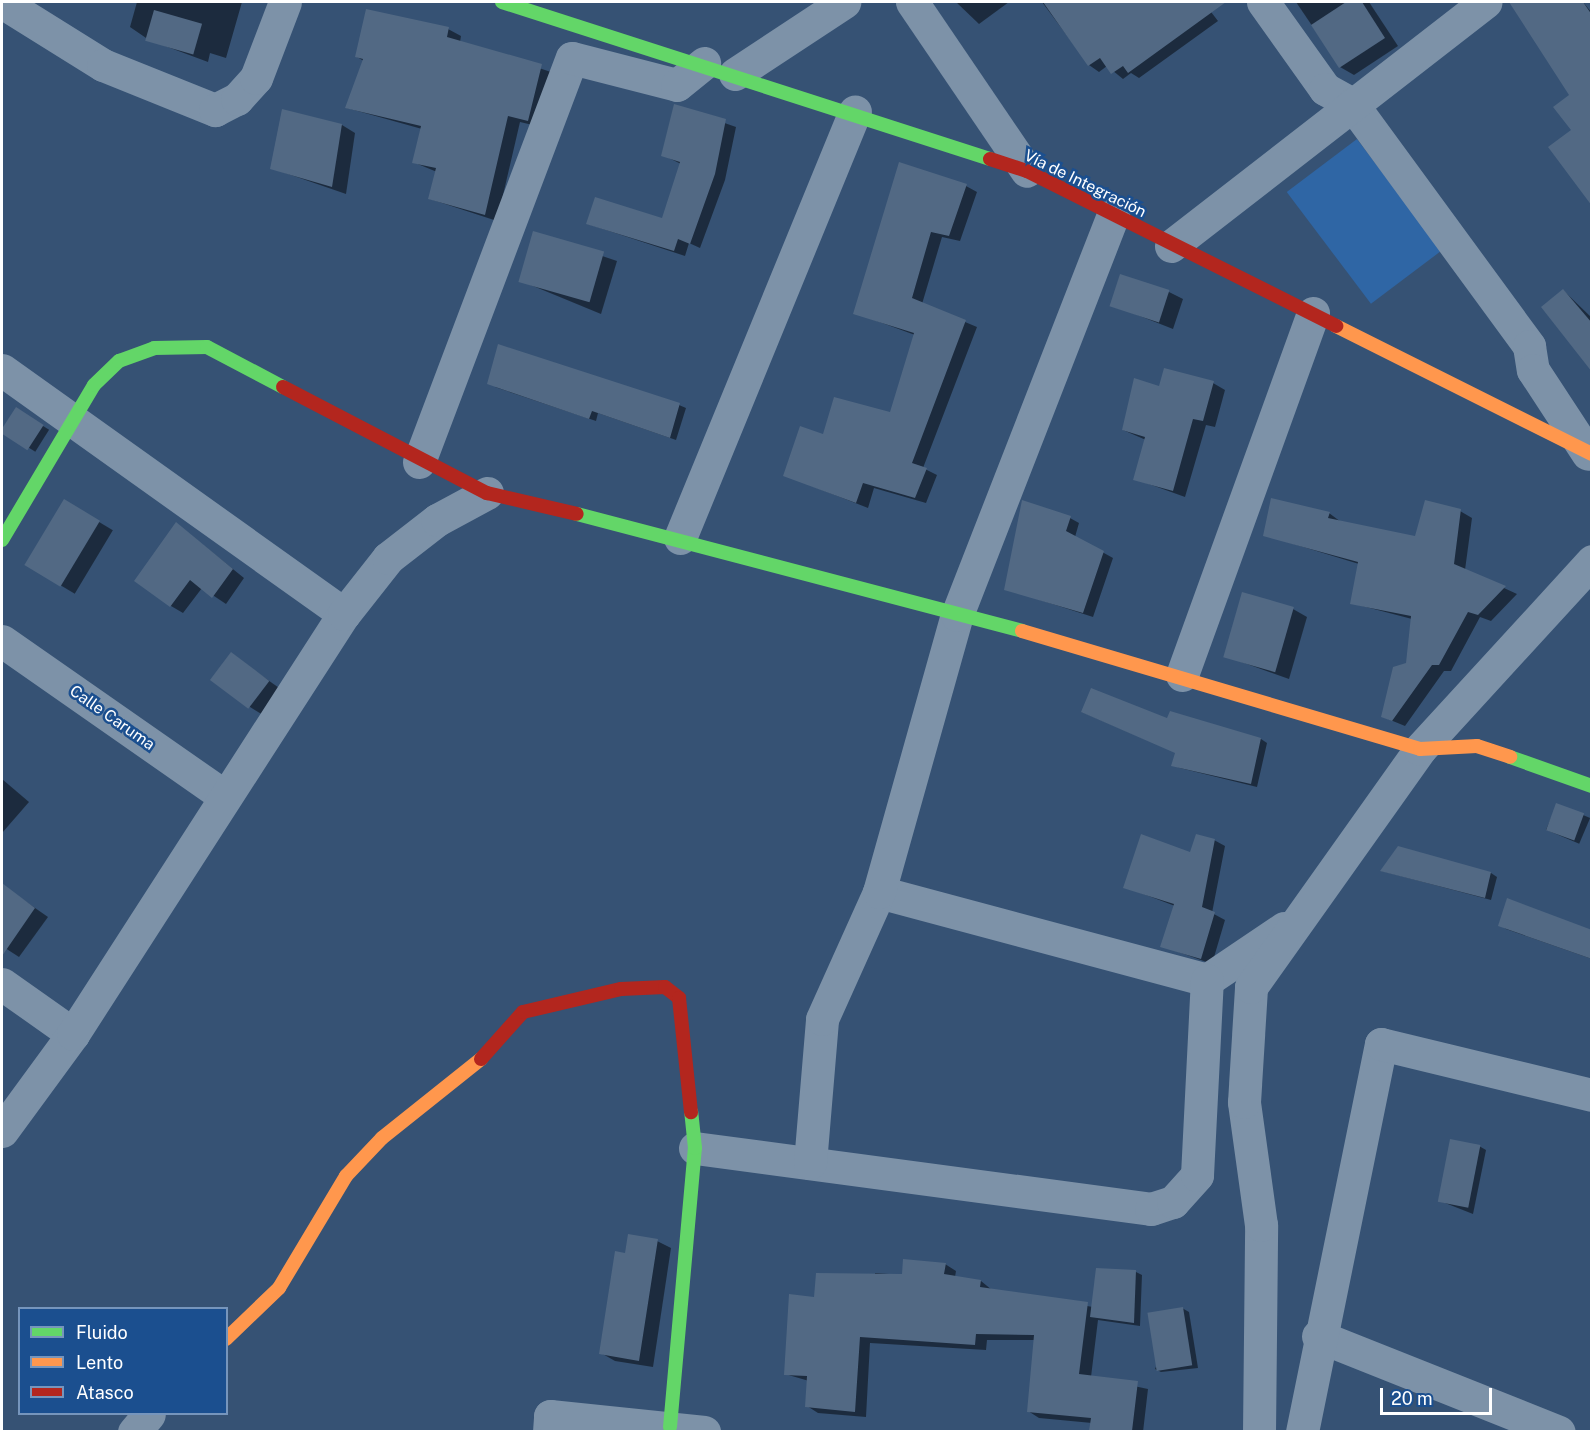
<!DOCTYPE html>
<html>
<head>
<meta charset="utf-8">
<style>
  body { margin:0 }
  #map { position:relative; width:1593px; height:1433px; overflow:hidden; background:#365274; font-family:"Public Sans",sans-serif }
  div>[style] { position:absolute }
  [style*='--x'] { left:calc(var(--x)*1px); top:calc(var(--y)*1px); width:calc(var(--w)*1px); rotate:calc(var(--a)*1deg) }
  .green>* { inset:0; background:#2f66a5; transform-origin:0 0 }
  .shadow>* { inset:0; background:#0007; transform-origin:0 0 }
  .building>* { inset:0; background:#526984; transform-origin:0 0 }
  .street>* { height:33px; margin:-16.5px; padding:0 16.5px; transform-origin:16.5px; border-radius:16.5px; background:#7d92a8 }
  .fast>* { height:14px; margin:-7px; padding:0 7px; transform-origin:7px; border-radius:7px; background:#63d668 }
  .slow>* { height:14px; margin:-7px; padding:0 7px; transform-origin:7px; border-radius:7px; background:#ff974d }
  .jam>* { height:14px; margin:-7px; padding:0 7px; transform-origin:7px; border-radius:7px; background:#b3261e }
  span { translate:-50% -50%; white-space:nowrap; text-align:center; line-height:1.15; -webkit-text-stroke:5px #1b4f8f; paint-order:stroke }
  .street-label { font-size:16px; color:#fff }
  .frame { position:absolute; inset:0; border:3px solid #fff; pointer-events:none }
  .legend { position:absolute; left:18px; top:1307px; width:210px; height:108px; box-sizing:border-box; background:#1b4f8f; border:2px solid #7695bc; margin:0; padding:8px 10px; list-style:none; font-size:18px; color:#fff }
  .legend li { display:flex; align-items:center; gap:12px; height:30px }
  .legend b { width:30px; border:2px solid #7695bc }
  .scale { position:absolute; left:1380px; top:1388px; width:112px; height:27px; box-sizing:border-box; border:3px solid #fff; border-top:0; padding-left:8px; font-size:18px; line-height:21px; white-space:nowrap; color:#fff; -webkit-text-stroke:4px #1b4f8f; paint-order:stroke }
</style>
</head>
<body>
<div id="map">
  <div class="green">
    <i style="left:1357px;top:139px;width:140px;height:88px;rotate:53deg"></i>
  </div>
  <div class="shadow">
    <i style="clip-path:polygon(137px 2px,242px 2px,226px 58px,210px 53px,208px 62px,149px 40px,130px 27px)"></i>
    <i style="clip-path:polygon(956px 2px,1009px 2px,979px 24px)"></i>
    <i style="clip-path:polygon(1042px 2px,1218px 2px,1208px 8px,1218px 21px,1139px 78px,1131px 73px,1123px 79px,1107px 66px,1099px 72px,1089px 65px)"></i>
    <i style="clip-path:polygon(1296px 2px,1369px 2px,1398px 46px,1354px 75px,1340px 67px)"></i>
    <i style="clip-path:polygon(1518px 2px,1583px 2px,1592px 13px,1592px 204px,1573px 130px,1571px 95px,1513px 5px)"></i>
    <i style="clip-path:polygon(448px 29px,461px 36px,460px 42px,554px 73px,541px 127px,520px 122px,497px 221px,430px 199px,437px 172px,413px 162px,422px 129px,347px 108px,364px 61px,357px 57px)"></i>
    <i style="clip-path:polygon(676px 106px,736px 127px,725px 180px,700px 248px,689px 243px,685px 256px,588px 224px,663px 220px,681px 164px,663px 155px)"></i>
    <i style="clip-path:polygon(342px 125px,355px 133px,346px 194px,271px 168px)"></i>
    <i style="clip-path:polygon(966px 186px,977px 192px,960px 241px,942px 237px,922px 304px,977px 327px,923px 468px,937px 475px,926px 503px,874px 488px,868px 508px,784px 475px,824px 436px,891px 414px,915px 335px,855px 313px)"></i>
    <i style="clip-path:polygon(534px 233px,617px 261px,601px 314px,521px 281px)"></i>
    <i style="clip-path:polygon(1563px 290px,1592px 318px,1592px 370px)"></i>
    <i style="clip-path:polygon(1169px 292px,1183px 299px,1173px 329px,1112px 305px)"></i>
    <i style="clip-path:polygon(1213px 383px,1225px 390px,1215px 427px,1206px 425px,1185px 497px,1135px 479px,1146px 440px,1123px 430px)"></i>
    <i style="clip-path:polygon(495px 387px,679px 405px,686px 408px,676px 440px,598px 413px,596px 421px)"></i>
    <i style="left:16px;top:409px;width:39px;height:26px;rotate:32deg"></i>
    <i style="left:64px;top:501px;width:57px;height:74px;rotate:31deg"></i>
    <i style="clip-path:polygon(1460px 511px,1472px 518px,1465px 570px,1517px 594px,1491px 621px,1480px 617px,1451px 671px,1444px 671px,1405px 726px,1383px 717px,1407px 664px,1412px 619px,1351px 603px,1359px 564px,1264px 535px,1329px 513px,1341px 522px,1416px 537px)"></i>
    <i style="clip-path:polygon(1070px 518px,1079px 523px,1075px 537px,1113px 558px,1093px 617px,1006px 589px)"></i>
    <i style="clip-path:polygon(177px 524px,244px 578px,226px 604px,202px 588px,183px 613px,171px 606px)"></i>
    <i style="clip-path:polygon(1293px 609px,1307px 617px,1289px 679px,1225px 656px)"></i>
    <i style="clip-path:polygon(231px 654px,282px 690px,263px 715px,250px 707px)"></i>
    <i style="clip-path:polygon(1082px 712px,1168px 720px,1261px 739px,1267px 743px,1257px 787px,1180px 768px,1173px 765px,1177px 753px)"></i>
    <i style="clip-path:polygon(2px 779px,29px 802px,2px 833px)"></i>
    <i style="left:1557px;top:804px;width:36px;height:28px;rotate:23deg"></i>
    <i style="clip-path:polygon(1214px 840px,1225px 846px,1212px 913px,1225px 920px,1212px 964px,1162px 946px,1175px 906px,1125px 887px)"></i>
    <i style="clip-path:polygon(1399px 848px,1491px 873px,1497px 877px,1491px 900px,1382px 871px)"></i>
    <i style="clip-path:polygon(2px 885px,48px 917px,19px 957px,2px 946px)"></i>
    <i style="clip-path:polygon(1500px 925px,1592px 931px,1592px 959px,1506px 929px)"></i>
    <i style="clip-path:polygon(1479px 1146px,1486px 1150px,1473px 1214px,1440px 1201px)"></i>
    <i style="clip-path:polygon(657px 1241px,671px 1248px,653px 1367px,615px 1361px,601px 1353px)"></i>
    <i style="clip-path:polygon(945px 1264px,956px 1271px,955px 1277px,981px 1281px,992px 1290px,1093px 1307px,1136px 1272px,1142px 1275px,1140px 1326px,1098px 1320px,1091px 1377px,1148px 1389px,1143px 1432px,1091px 1432px,1092px 1423px,1039px 1418px,1028px 1411px,1035px 1340px,987px 1340px,986px 1350px,870px 1343px,866px 1417px,818px 1413px,807px 1406px,809px 1381px,785px 1374px,816px 1298px,875px 1278px,875px 1273px,903px 1275px)"></i>
    <i style="clip-path:polygon(1182px 1308px,1189px 1312px,1198px 1368px,1161px 1372px,1155px 1369px)"></i>
  </div>
  <div class="building">
    <i style="clip-path:polygon(1043px 2px,1226px 2px,1128px 73px,1123px 66px,1111px 74px,1100px 58px,1088px 66px)"></i>
    <i style="clip-path:polygon(1346px 2px,1362px 2px,1385px 38px,1339px 68px,1311px 25px)"></i>
    <i style="clip-path:polygon(1509px 2px,1583px 2px,1592px 15px,1592px 206px,1548px 147px,1571px 130px,1553px 107px,1569px 95px)"></i>
    <i style="clip-path:polygon(366px 9px,449px 27px,447px 37px,542px 64px,528px 121px,508px 116px,485px 215px,428px 199px,436px 168px,412px 163px,421px 126px,345px 108px,363px 59px,355px 57px)"></i>
    <i style="left:154px;top:10px;width:50px;height:32px;rotate:16deg"></i>
    <i style="clip-path:polygon(674px 104px,726px 119px,715px 174px,690px 244px,678px 239px,674px 251px,586px 224px,595px 197px,662px 218px,680px 162px,661px 156px)"></i>
    <i style="clip-path:polygon(282px 109px,342px 124px,332px 187px,270px 169px)"></i>
    <i style="clip-path:polygon(899px 162px,967px 184px,949px 236px,931px 232px,912px 298px,966px 320px,912px 463px,927px 468px,915px 498px,863px 483px,856px 503px,783px 476px,800px 426px,823px 434px,834px 397px,890px 412px,914px 333px,853px 314px)"></i>
    <i style="left:533px;top:231px;width:74px;height:53px;rotate:16deg"></i>
    <i style="left:1120px;top:274px;width:52px;height:34px;rotate:18deg"></i>
    <i style="clip-path:polygon(1563px 289px,1592px 323px,1592px 372px,1541px 307px)"></i>
    <i style="clip-path:polygon(498px 344px,680px 403px,670px 438px,592px 411px,589px 419px,487px 384px)"></i>
    <i style="clip-path:polygon(1164px 368px,1214px 381px,1203px 421px,1193px 419px,1173px 491px,1133px 480px,1145px 437px,1122px 430px,1134px 378px,1159px 386px)"></i>
    <i style="left:16px;top:407px;width:33px;height:30px;rotate:33deg"></i>
    <i style="clip-path:polygon(1271px 498px,1330px 512px,1328px 518px,1415px 536px,1425px 500px,1461px 509px,1454px 564px,1506px 586px,1478px 615px,1468px 612px,1439px 665px,1432px 665px,1392px 721px,1381px 717px,1393px 667px,1406px 663px,1411px 616px,1350px 604px,1358px 562px,1263px 536px)"></i>
    <i style="left:64px;top:499px;width:42px;height:77px;rotate:31deg"></i>
    <i style="clip-path:polygon(1022px 500px,1071px 516px,1066px 531px,1104px 551px,1083px 613px,1004px 590px)"></i>
    <i style="clip-path:polygon(176px 522px,233px 569px,212px 598px,190px 580px,170px 607px,134px 581px)"></i>
    <i style="left:1242px;top:592px;width:54px;height:68px;rotate:16deg"></i>
    <i style="left:231px;top:652px;width:48px;height:35px;rotate:37deg"></i>
    <i style="clip-path:polygon(1091px 688px,1167px 718px,1170px 711px,1261px 738px,1251px 784px,1171px 766px,1175px 753px,1081px 712px)"></i>
    <i style="left:1556px;top:803px;width:30px;height:29px;rotate:20deg"></i>
    <i style="clip-path:polygon(1141px 834px,1190px 852px,1196px 834px,1215px 839px,1202px 907px,1215px 912px,1201px 959px,1160px 947px,1174px 904px,1123px 888px)"></i>
    <i style="clip-path:polygon(1398px 846px,1491px 872px,1485px 898px,1380px 871px)"></i>
    <i style="clip-path:polygon(2px 883px,35px 908px,2px 956px)"></i>
    <i style="clip-path:polygon(1507px 898px,1592px 930px,1592px 959px,1498px 926px)"></i>
    <i style="left:1450px;top:1139px;width:31px;height:64px;rotate:11deg"></i>
    <i style="clip-path:polygon(628px 1234px,658px 1239px,639px 1361px,599px 1354px,615px 1251px,625px 1253px)"></i>
    <i style="clip-path:polygon(903px 1259px,946px 1263px,944px 1274px,981px 1280px,980px 1287px,1088px 1302px,1079px 1374px,1138px 1381px,1132px 1431px,1089px 1431px,1091px 1418px,1027px 1412px,1034px 1335px,976px 1334px,975px 1345px,860px 1337px,855px 1412px,805px 1407px,807px 1376px,784px 1375px,789px 1294px,814px 1297px,816px 1273px,902px 1274px)"></i>
    <i style="clip-path:polygon(1096px 1268px,1136px 1270px,1134px 1323px,1090px 1317px)"></i>
    <i style="left:1183px;top:1307px;width:59px;height:36px;rotate:81deg"></i>
  </div>
  <div class="street">
    <i style="--x:2;--y:2;--w:119;--a:32"></i>
    <i style="--x:103;--y:65;--w:121;--a:21.9"></i>
    <i style="--x:215;--y:110;--w:25;--a:-27"></i>
    <i style="--x:237;--y:99;--w:28;--a:-48"></i>
    <i style="--x:256;--y:78;--w:81;--a:-69.1"></i>
    <i style="--x:912;--y:2;--w:204;--a:55.8"></i>
    <i style="--x:1263;--y:2;--w:107;--a:54.5"></i>
    <i style="--x:1325;--y:89;--w:31;--a:29"></i>
    <i style="--x:1352;--y:104;--w:300;--a:53.8"></i>
    <i style="--x:1529;--y:346;--w:24;--a:81"></i>
    <i style="--x:1533;--y:370;--w:100;--a:56.8"></i>
    <i style="--x:735;--y:74;--w:131;--a:-33.4"></i>
    <i style="--x:1171;--y:246;--w:398;--a:-37.8"></i>
    <i style="--x:2;--y:370;--w:420;--a:35.5"></i>
    <i style="--x:419;--y:462;--w:432;--a:-69.3"></i>
    <i style="--x:572;--y:58;--w:108;--a:14.4"></i>
    <i style="--x:677;--y:85;--w:35;--a:-39"></i>
    <i style="--x:680;--y:538;--w:461;--a:-67.7"></i>
    <i style="--x:2;--y:641;--w:269;--a:34.9"></i>
    <i style="--x:1182;--y:675;--w:385;--a:-70.1"></i>
    <i style="--x:879;--y:892;--w:340;--a:15"></i>
    <i style="--x:1207;--y:980;--w:93;--a:-34"></i>
    <i style="--x:2;--y:984;--w:87;--a:35.2"></i>
    <i style="--x:2;--y:1131;--w:120;--a:-53.8"></i>
    <i style="--x:73;--y:1034;--w:500;--a:-57.2"></i>
    <i style="--x:344;--y:614;--w:71;--a:-51.8"></i>
    <i style="--x:388;--y:558;--w:62;--a:-37.8"></i>
    <i style="--x:437;--y:520;--w:57;--a:-28.4"></i>
    <i style="--x:695;--y:1148;--w:460;--a:7.6"></i>
    <i style="--x:1151;--y:1209;--w:23;--a:-18"></i>
    <i style="--x:1173;--y:1202;--w:36;--a:-48"></i>
    <i style="--x:1197;--y:1175;--w:195;--a:-87.1"></i>
    <i style="--x:810;--y:1163;--w:144;--a:-85.2"></i>
    <i style="--x:822;--y:1019;--w:139;--a:-65.8"></i>
    <i style="--x:879;--y:892;--w:288;--a:-74.3"></i>
    <i style="--x:957;--y:615;--w:430;--a:-68.7"></i>
    <i style="--x:1318;--y:1336;--w:259;--a:21.7"></i>
    <i style="--x:134;--y:1432;--w:23;--a:-50"></i>
    <i style="--x:549;--y:1432;--w:16;--a:-86"></i>
    <i style="--x:550;--y:1416;--w:155;--a:5.9"></i>
    <i style="--x:1259;--y:1432;--w:207;--a:-89.4"></i>
    <i style="--x:1261;--y:1225;--w:124;--a:-97.9"></i>
    <i style="--x:1244;--y:1102;--w:115;--a:-86.5"></i>
    <i style="--x:1251;--y:987;--w:292;--a:-54.6"></i>
    <i style="--x:1420;--y:749;--w:255;--a:-47.5"></i>
    <i style="--x:1302;--y:1432;--w:396;--a:-78.5"></i>
    <i style="--x:1381;--y:1044;--w:217;--a:13.6"></i>
  </div>
  <div class="fast">
    <i style="--x:502;--y:2;--w:513;--a:17.83"></i>
    <i style="--x:577;--y:514;--w:460;--a:14.7"></i>
    <i style="--x:2;--y:540;--w:180;--a:-59.3"></i>
    <i style="--x:94;--y:385;--w:35;--a:-44"></i>
    <i style="--x:119;--y:361;--w:37;--a:-20"></i>
    <i style="--x:154;--y:348;--w:53;--a:-1.1"></i>
    <i style="--x:207;--y:347;--w:86;--a:27.8"></i>
    <i style="--x:1510;--y:757;--w:87;--a:19.5"></i>
    <i style="--x:670;--y:1427;--w:280;--a:-84.9"></i>
    <i style="--x:695;--y:1148;--w:36;--a:-96"></i>
  </div>
  <div class="slow">
    <i style="--x:1336;--y:326;--w:286;--a:26.6"></i>
    <i style="--x:1022;--y:631;--w:415;--a:16.5"></i>
    <i style="--x:1420;--y:749;--w:57;--a:-3"></i>
    <i style="--x:1477;--y:746;--w:35;--a:18"></i>
    <i style="--x:226;--y:1339;--w:74;--a:-43.9"></i>
    <i style="--x:279;--y:1288;--w:131;--a:-59.1"></i>
    <i style="--x:346;--y:1176;--w:52;--a:-46.5"></i>
    <i style="--x:382;--y:1138;--w:127;--a:-38.6"></i>
  </div>
  <div class="jam">
    <i style="--x:990;--y:159;--w:39;--a:18"></i>
    <i style="--x:1027;--y:171;--w:346;--a:26.6"></i>
    <i style="--x:283;--y:387;--w:230;--a:27.5"></i>
    <i style="--x:487;--y:493;--w:92;--a:13.1"></i>
    <i style="--x:481;--y:1059;--w:63;--a:-48.2"></i>
    <i style="--x:523;--y:1012;--w:101;--a:-13.2"></i>
    <i style="--x:621;--y:989;--w:44;--a:-2.6"></i>
    <i style="--x:665;--y:987;--w:18;--a:38"></i>
    <i style="--x:679;--y:998;--w:115;--a:84"></i>
  </div>
  <div class="street-label">
    <span style="left:1085px;top:184px;rotate:26deg">Vía de Integración</span>
    <span style="left:112px;top:718px;rotate:35deg">Calle Caruma</span>
  </div>
  <div class="frame"></div>
  <ul class="legend">
  <li><b style="height:8px;background:#63d668"></b>Fluido</li>
  <li><b style="height:8px;background:#ff974d"></b>Lento</li>
  <li><b style="height:8px;background:#b3261e"></b>Atasco</li>
  </ul>
  <div class="scale">20 m</div>
</div>
</body>
</html>
